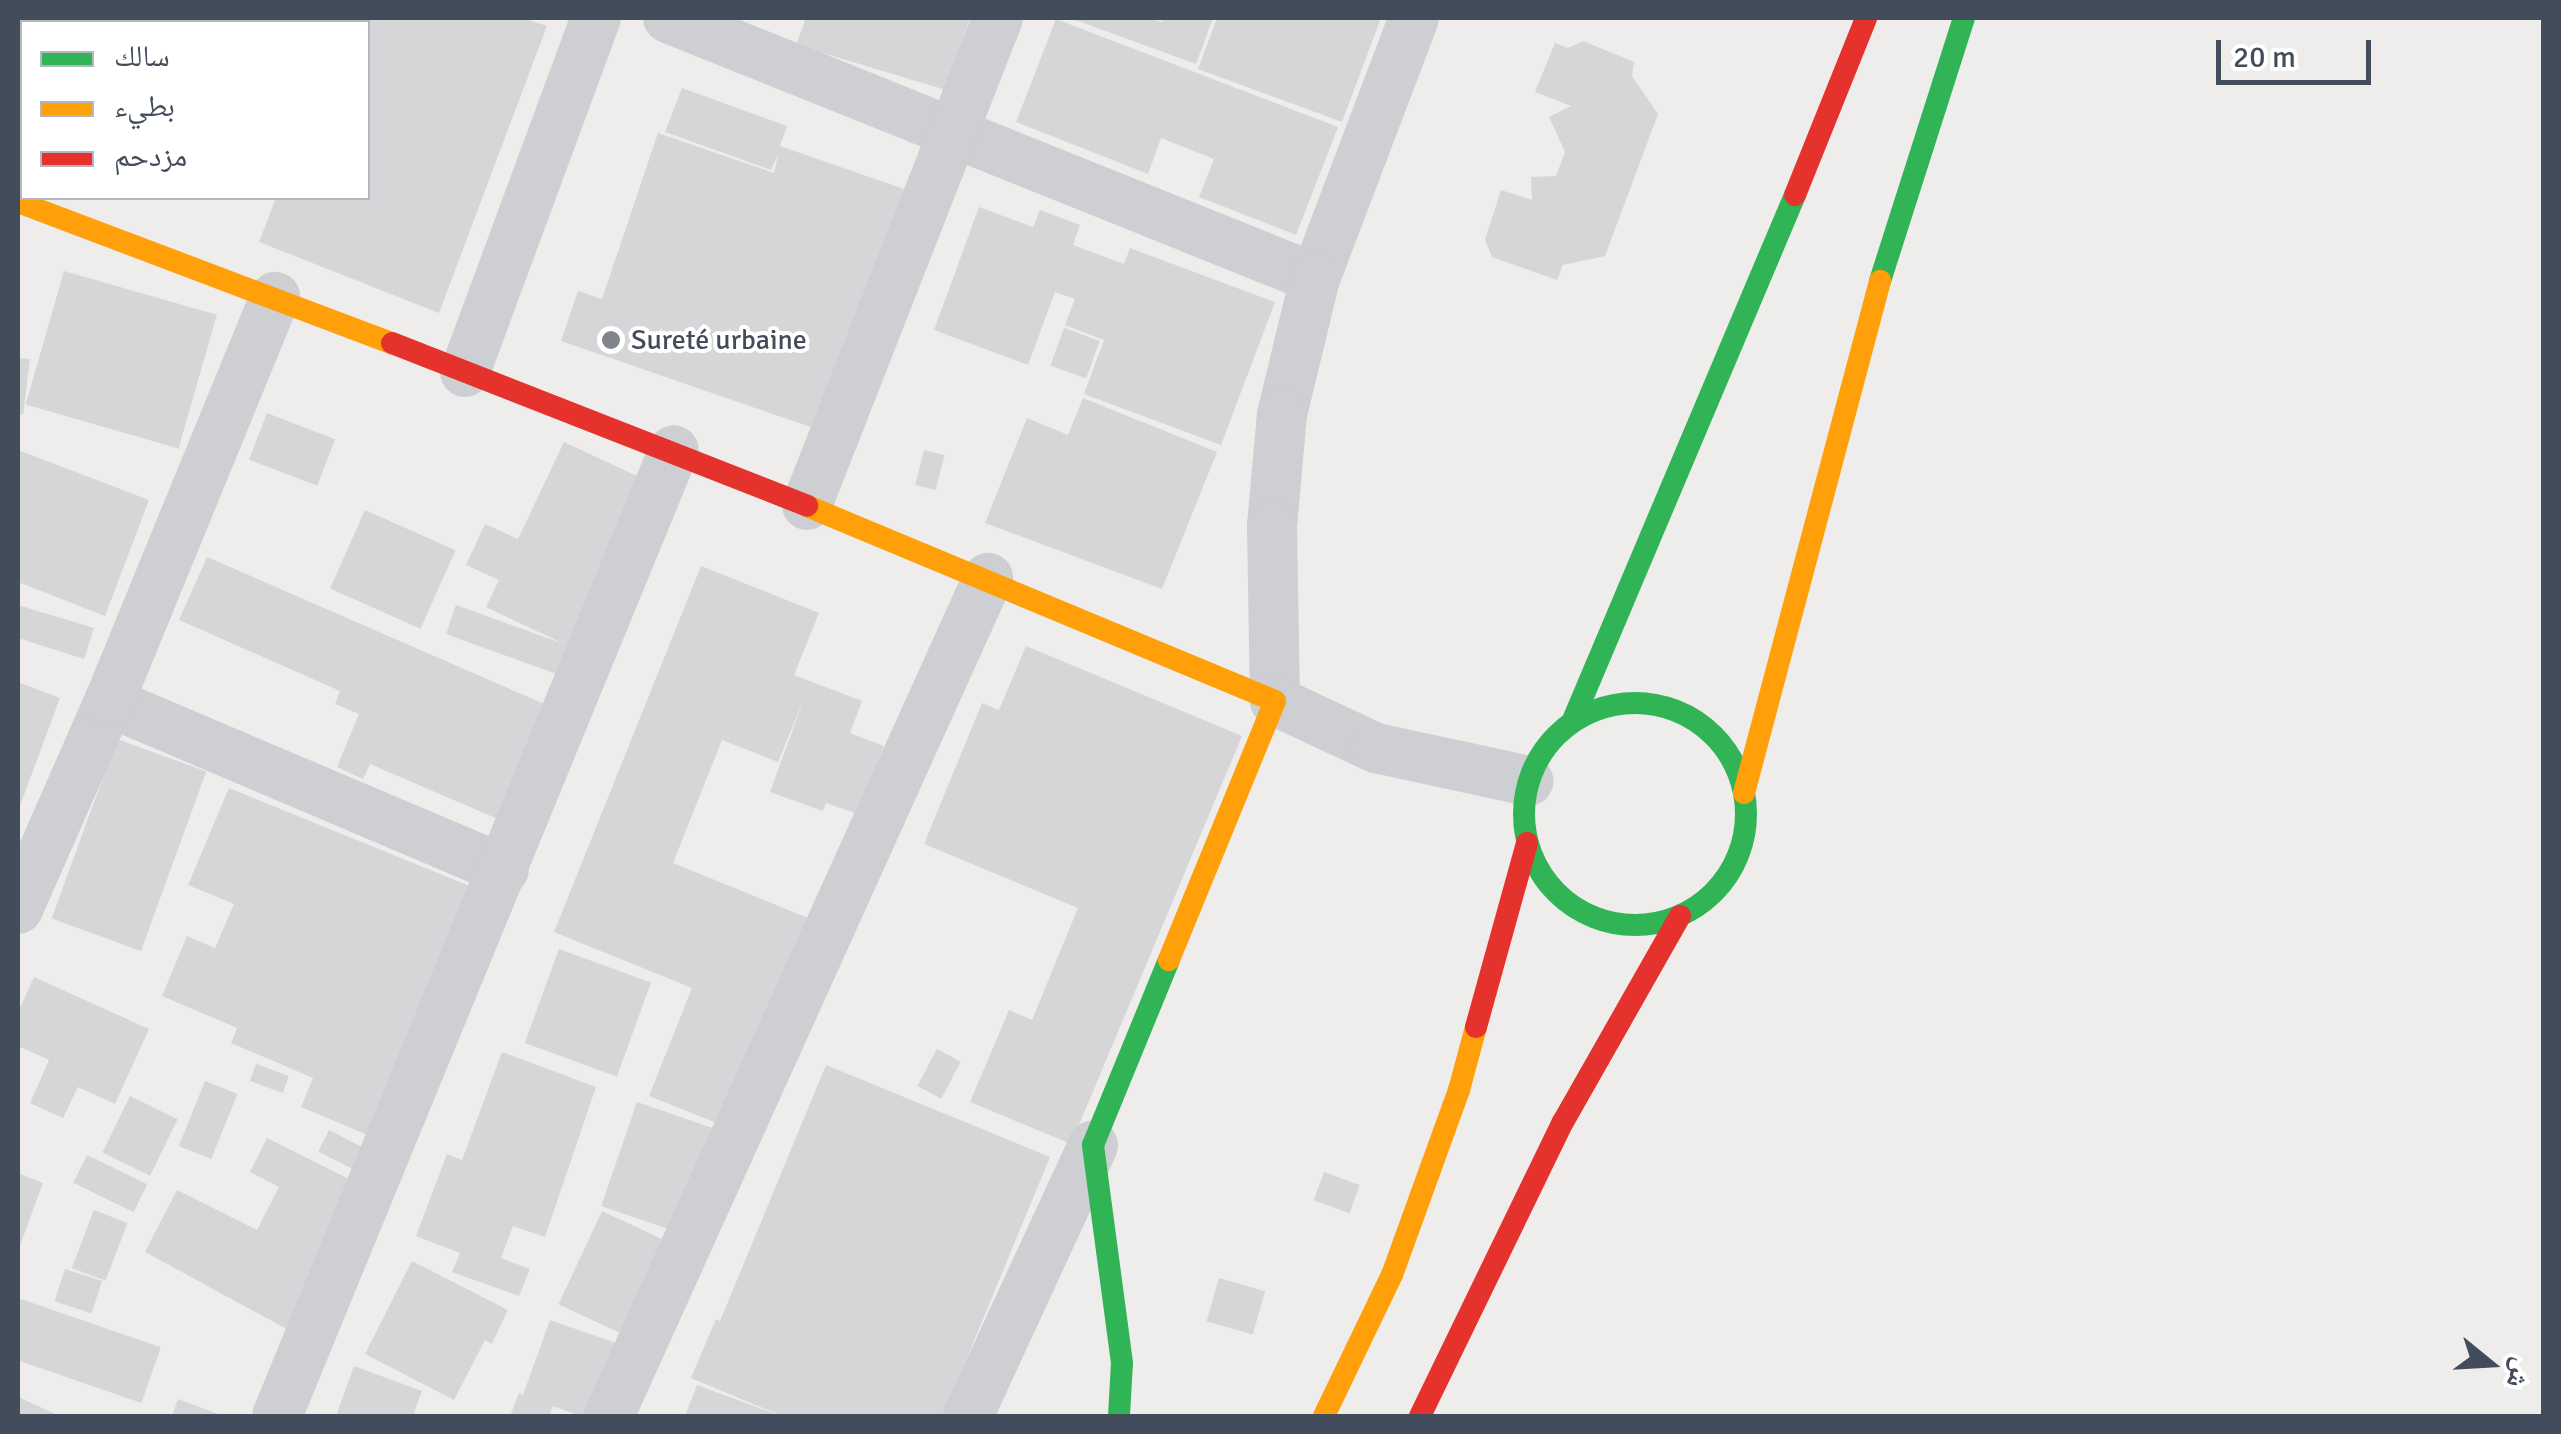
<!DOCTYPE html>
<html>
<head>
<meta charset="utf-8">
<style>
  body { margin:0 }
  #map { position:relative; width:2561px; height:1434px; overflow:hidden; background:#eeedec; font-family:Signika,"Noto Naskh Arabic",sans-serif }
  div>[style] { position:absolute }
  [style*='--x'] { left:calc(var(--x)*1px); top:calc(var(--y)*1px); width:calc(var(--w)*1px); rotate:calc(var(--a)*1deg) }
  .building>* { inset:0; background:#d6d6d8; transform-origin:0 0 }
  .street>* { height:50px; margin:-25px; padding:0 25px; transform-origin:25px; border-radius:25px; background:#cdcfd2 }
  .fast>* { height:22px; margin:-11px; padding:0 11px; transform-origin:11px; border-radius:11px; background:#30b455 }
  .fast>.ring { margin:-11px; padding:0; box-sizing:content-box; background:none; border:22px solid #30b455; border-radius:50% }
  .slow>* { height:22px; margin:-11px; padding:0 11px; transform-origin:11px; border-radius:11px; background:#ff9f0a }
  .jam>* { height:22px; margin:-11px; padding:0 11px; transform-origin:11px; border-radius:11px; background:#e5322d }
  .dots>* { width:28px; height:28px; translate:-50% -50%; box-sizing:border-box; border:5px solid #fff; border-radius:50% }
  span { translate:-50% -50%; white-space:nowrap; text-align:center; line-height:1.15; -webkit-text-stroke:8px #fff; paint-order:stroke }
  .poi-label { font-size:28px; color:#434c5a }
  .left { translate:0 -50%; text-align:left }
  .frame { position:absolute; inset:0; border:20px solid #434c5a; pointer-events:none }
  .legend { position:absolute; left:20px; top:20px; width:350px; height:180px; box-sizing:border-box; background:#fff; border:2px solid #b4b7bd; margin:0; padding:12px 18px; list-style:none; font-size:30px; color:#434c5a }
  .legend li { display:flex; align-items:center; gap:20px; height:50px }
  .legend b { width:50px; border:2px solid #b4b7bd }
  .north { position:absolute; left:2441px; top:1314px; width:100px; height:100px; -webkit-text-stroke:8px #fff; paint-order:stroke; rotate:108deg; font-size:28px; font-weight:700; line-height:40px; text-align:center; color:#434c5a }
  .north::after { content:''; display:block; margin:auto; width:35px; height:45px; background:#434c5a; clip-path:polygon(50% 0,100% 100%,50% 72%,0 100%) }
  .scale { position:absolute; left:2216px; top:40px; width:155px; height:45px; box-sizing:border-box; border:5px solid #434c5a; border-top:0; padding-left:12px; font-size:30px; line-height:35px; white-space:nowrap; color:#434c5a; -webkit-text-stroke:8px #fff; paint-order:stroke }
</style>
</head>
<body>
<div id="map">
  <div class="building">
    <i style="clip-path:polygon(18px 18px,82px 18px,95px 22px,22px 22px,22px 153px,18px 159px)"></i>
    <i style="left:106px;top:18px;width:122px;height:13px"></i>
    <i style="left:248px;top:18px;width:80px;height:4px"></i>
    <i style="clip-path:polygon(332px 18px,523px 18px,547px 26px,439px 313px,259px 242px,276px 198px,368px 198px,368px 22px,330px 22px)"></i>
    <i style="clip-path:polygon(806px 18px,970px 18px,946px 90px,796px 45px)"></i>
    <i style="clip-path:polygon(1070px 18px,1148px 18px,1162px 22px,1164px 18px,1213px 18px,1196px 64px)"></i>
    <i style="clip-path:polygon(1217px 18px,1381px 18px,1342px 122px,1198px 69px)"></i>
    <i style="clip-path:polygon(1056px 19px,1338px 127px,1296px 235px,1199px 197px,1214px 159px,1161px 138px,1148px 174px,1016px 122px)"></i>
    <i style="clip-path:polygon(1583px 41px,1634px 62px,1632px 76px,1658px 114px,1605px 256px,1563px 265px,1557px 280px,1492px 257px,1485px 240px,1501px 190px,1532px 200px,1531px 177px,1556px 176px,1565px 152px,1549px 117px,1571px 106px,1535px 92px,1555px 43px,1568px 48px)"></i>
    <i style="clip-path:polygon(682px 88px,787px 126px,780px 146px,904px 189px,822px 431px,561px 341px,578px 291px,602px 299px,658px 133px,774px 173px,778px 155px,771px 170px,665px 132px)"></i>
    <i style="clip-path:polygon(979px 207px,1033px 227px,1040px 210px,1080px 225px,1073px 245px,1124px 264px,1130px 248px,1275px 302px,1221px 445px,1084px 394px,1104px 340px,1065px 325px,1075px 299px,1055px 292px,1028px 365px,934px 330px)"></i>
    <i style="left:64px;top:271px;width:159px;height:139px;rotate:16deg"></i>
    <i style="left:1064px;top:328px;width:38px;height:40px;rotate:20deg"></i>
    <i style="clip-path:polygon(18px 358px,30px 359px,23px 415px,18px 414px)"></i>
    <i style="clip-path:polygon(1083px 398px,1217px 452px,1162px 589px,985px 523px,1027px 418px,1068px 435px)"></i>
    <i style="left:267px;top:413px;width:73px;height:50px;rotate:21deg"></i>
    <i style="clip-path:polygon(564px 442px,650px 482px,570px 679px,446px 634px,456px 605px,564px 644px,486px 607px,499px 580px,466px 565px,485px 524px,518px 539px)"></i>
    <i style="clip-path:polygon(18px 450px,149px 500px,105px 616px,18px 582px)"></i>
    <i style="left:924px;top:450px;width:21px;height:36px;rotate:14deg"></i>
    <i style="left:365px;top:510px;width:99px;height:86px;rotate:24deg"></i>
    <i style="clip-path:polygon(207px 557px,549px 706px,500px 820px,370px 764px,363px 779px,337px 767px,359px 714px,335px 704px,340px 691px,179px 620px)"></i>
    <i style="clip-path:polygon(701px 566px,819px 613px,794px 675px,862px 701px,850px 733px,884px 746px,871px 779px,874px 820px,826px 803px,823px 811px,770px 792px,804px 699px,778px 762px,722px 740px,673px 863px,818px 922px,734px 1130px,649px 1096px,692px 988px,554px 932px)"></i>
    <i style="clip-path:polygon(18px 605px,94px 628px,84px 659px,18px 638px)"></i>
    <i style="clip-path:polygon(1026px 646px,1242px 736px,1071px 1144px,970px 1102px,1009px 1010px,1032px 1020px,1078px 908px,924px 844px,982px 703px,999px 710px)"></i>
    <i style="clip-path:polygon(18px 682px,60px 698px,18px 811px)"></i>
    <i style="left:117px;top:739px;width:95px;height:191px;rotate:20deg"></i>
    <i style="clip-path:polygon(229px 788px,482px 891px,384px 1142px,301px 1107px,313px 1078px,231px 1043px,237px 1028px,162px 996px,187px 936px,215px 948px,234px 904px,188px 885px)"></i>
    <i style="left:559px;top:949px;width:98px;height:100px;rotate:20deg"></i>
    <i style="clip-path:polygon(34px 977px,149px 1029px,115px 1104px,78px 1087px,63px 1118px,30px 1103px,49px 1060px,18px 1046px,18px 1012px)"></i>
    <i style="left:937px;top:1049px;width:27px;height:42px;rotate:28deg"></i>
    <i style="clip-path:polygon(502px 1052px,596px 1087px,545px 1237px,513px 1226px,501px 1258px,530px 1269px,519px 1296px,452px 1272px,460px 1253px,416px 1236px,447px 1154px,462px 1160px)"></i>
    <i style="left:256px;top:1064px;width:35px;height:18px;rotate:20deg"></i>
    <i style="clip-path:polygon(826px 1065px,1050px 1157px,943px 1416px,782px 1416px,691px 1378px,716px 1319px,720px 1321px)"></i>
    <i style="left:205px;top:1081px;width:35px;height:70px;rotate:22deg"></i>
    <i style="left:130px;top:1096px;width:53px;height:63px;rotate:26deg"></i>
    <i style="left:637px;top:1102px;width:93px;height:110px;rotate:19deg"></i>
    <i style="left:329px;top:1130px;width:51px;height:24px;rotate:27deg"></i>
    <i style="clip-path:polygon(267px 1138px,365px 1187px,292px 1332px,145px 1252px,177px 1190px,257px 1230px,279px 1187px,250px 1172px)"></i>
    <i style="left:87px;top:1155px;width:67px;height:31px;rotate:26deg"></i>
    <i style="left:1324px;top:1172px;width:38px;height:30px;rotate:20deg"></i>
    <i style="clip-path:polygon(18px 1173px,43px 1183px,18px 1251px)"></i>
    <i style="left:94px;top:1210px;width:36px;height:62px;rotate:21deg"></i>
    <i style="left:602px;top:1211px;width:81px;height:103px;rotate:25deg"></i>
    <i style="clip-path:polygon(412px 1261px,508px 1310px,492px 1344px,485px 1340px,454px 1400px,365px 1354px)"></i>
    <i style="left:65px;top:1269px;width:39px;height:34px;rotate:18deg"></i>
    <i style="left:1219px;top:1278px;width:48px;height:45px;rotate:16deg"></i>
    <i style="left:18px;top:1298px;width:151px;height:59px;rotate:19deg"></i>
    <i style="clip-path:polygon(550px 1320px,633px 1349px,608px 1416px,581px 1416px,553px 1406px,549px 1416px,510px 1416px,519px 1393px,523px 1395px)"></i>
    <i style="clip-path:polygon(354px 1366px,422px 1391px,414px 1413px,422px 1416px,336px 1416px)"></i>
    <i style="clip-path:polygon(697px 1385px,781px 1416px,685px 1416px)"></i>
    <i style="clip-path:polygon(18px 1397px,60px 1416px,18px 1416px)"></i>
    <i style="clip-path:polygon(178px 1399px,224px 1416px,172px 1416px)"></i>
  </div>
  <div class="street">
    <i style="--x:668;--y:18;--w:697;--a:21.89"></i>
    <i style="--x:1414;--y:18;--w:278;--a:110.8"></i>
    <i style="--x:1315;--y:278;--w:140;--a:103.6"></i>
    <i style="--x:1282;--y:414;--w:113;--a:95.1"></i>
    <i style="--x:1272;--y:527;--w:174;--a:89"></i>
    <i style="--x:1275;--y:701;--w:111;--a:25"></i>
    <i style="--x:1376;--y:748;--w:156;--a:12.2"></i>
    <i style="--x:465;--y:372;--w:377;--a:-69.7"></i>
    <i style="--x:807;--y:505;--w:523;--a:-68.59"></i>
    <i style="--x:109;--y:702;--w:429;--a:23"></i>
    <i style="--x:18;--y:909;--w:226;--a:-66.3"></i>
    <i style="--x:109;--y:702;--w:438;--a:-67.7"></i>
    <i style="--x:277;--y:1416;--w:1044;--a:-67.66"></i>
    <i style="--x:609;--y:1416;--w:920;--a:-65.66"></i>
    <i style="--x:968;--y:1416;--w:298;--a:-65.2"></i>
  </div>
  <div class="fast">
    <i style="--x:1880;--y:281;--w:276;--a:-72.3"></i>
    <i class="ring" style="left:1524px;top:703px;width:200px;height:200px"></i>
    <i style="--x:1573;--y:720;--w:570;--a:-67.08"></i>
    <i style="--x:1119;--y:1416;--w:53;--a:-86.8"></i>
    <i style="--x:1122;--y:1363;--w:220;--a:-97.6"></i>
    <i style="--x:1093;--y:1145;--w:200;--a:-67.7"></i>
  </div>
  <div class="slow">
    <i style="--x:18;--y:202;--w:400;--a:20.7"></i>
    <i style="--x:807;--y:506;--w:507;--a:22.62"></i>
    <i style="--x:1275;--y:701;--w:280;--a:112.3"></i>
    <i style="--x:1744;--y:793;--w:530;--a:-75.12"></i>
    <i style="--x:1324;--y:1416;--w:157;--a:-64.3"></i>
    <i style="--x:1392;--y:1275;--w:197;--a:-70.1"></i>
    <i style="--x:1459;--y:1090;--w:65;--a:-74.9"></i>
  </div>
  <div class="jam">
    <i style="--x:1795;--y:195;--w:191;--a:-68.1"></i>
    <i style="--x:392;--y:343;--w:446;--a:21.4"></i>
    <i style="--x:1476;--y:1027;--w:191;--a:-74.5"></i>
    <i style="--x:1420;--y:1416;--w:327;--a:-64.1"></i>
    <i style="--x:1563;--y:1122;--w:237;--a:-60.4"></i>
  </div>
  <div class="dots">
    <i style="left:611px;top:340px;background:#7f848d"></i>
  </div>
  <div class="poi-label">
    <span class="left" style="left:631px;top:340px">Sureté urbaine</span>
  </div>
  <div class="frame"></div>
  <ul class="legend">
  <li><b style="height:12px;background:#30b455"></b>سالك</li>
  <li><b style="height:12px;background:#ff9f0a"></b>بطيء</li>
  <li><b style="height:12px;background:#e5322d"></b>مزدحم</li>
  </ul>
  <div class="north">ش</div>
  <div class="scale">20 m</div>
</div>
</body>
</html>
